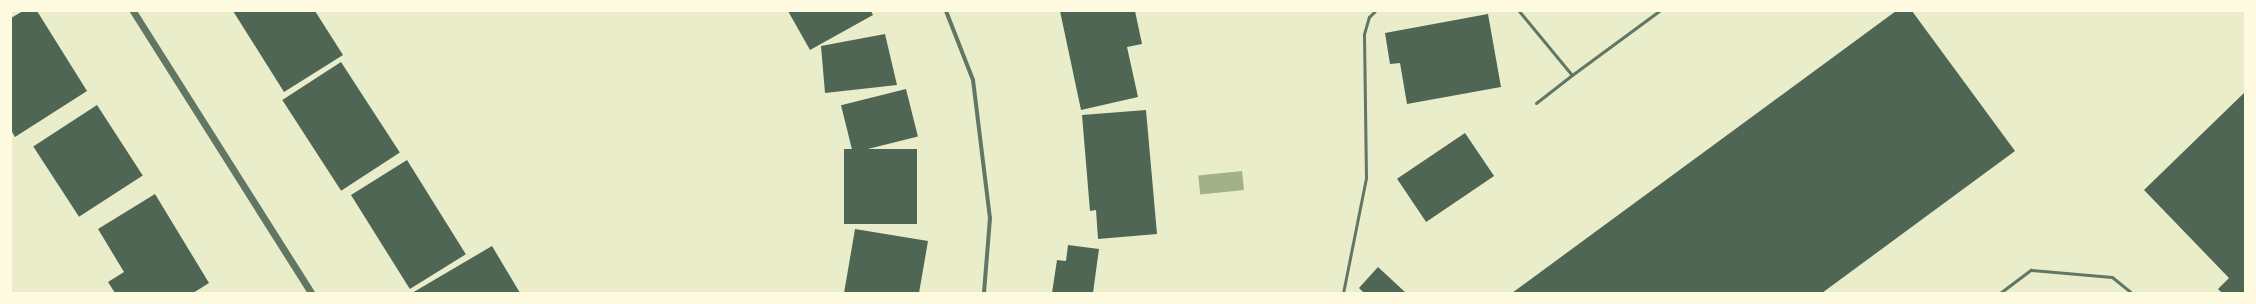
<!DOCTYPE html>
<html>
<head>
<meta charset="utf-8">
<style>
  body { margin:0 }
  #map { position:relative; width:2256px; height:304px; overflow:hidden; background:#e9edc9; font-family:Lato,sans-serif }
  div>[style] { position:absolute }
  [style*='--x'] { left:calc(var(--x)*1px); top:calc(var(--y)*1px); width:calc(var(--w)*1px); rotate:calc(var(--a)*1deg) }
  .water>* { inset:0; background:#a3b18a; transform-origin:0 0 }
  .building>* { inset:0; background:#4f6655; transform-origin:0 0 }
  .service>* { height:3px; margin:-1.5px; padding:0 1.5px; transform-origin:1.5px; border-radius:1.5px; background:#617663 }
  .minor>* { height:4px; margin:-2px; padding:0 2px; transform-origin:2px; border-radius:2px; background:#617663 }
  .tertiary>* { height:7px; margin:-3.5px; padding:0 3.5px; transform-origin:3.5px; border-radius:3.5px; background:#617663 }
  span { translate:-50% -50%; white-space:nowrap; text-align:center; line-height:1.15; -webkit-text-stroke:3px #fefae0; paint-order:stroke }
  .frame { position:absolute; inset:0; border:12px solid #fefae0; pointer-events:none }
</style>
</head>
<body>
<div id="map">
  <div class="water">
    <i style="left:1242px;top:171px;width:19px;height:44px;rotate:84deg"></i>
  </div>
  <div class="building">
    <i style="clip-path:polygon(23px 11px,37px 11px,87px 91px,15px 137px,11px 130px,11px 18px)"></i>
    <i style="clip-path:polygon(233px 11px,315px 11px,343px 55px,284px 92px)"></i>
    <i style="clip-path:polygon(788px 11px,871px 11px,873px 15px,810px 50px)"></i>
    <i style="clip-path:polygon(1060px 11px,1135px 11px,1142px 44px,1127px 47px,1138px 97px,1081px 110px)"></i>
    <i style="clip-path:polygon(1896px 11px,1912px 11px,2015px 151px,1822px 293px,1512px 293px)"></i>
    <i style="clip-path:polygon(1488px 14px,1501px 87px,1407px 104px,1400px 63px,1390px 64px,1385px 33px)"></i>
    <i style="clip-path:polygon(885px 34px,897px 85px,825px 93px,821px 46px)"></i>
    <i style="left:341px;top:62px;width:108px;height:70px;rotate:57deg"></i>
    <i style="left:906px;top:89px;width:49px;height:67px;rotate:76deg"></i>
    <i style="clip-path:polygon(2245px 92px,2245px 293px,2222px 293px,2218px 289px,2229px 278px,2144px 190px)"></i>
    <i style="left:97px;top:105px;width:84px;height:76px;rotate:57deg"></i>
    <i style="clip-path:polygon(1146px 110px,1157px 234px,1098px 239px,1096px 210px,1090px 211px,1082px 115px)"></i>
    <i style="left:1465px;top:133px;width:52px;height:82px;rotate:56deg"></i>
    <i style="left:917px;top:149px;width:75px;height:73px;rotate:90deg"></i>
    <i style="left:407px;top:160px;width:111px;height:66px;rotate:58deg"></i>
    <i style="clip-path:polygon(155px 194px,209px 283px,193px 293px,115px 293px,108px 282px,124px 272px,98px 229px)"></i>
    <i style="clip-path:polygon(855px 229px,928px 241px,919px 293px,844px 293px)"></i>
    <i style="clip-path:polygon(1068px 245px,1099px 249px,1093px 293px,1052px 293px,1057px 260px,1066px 261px)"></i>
    <i style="clip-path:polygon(492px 246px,520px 293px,412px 293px)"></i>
    <i style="clip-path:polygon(1378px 267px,1406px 293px,1364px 293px,1359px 288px)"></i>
  </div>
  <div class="service">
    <i style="--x:1519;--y:11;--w:83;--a:50.4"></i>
    <i style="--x:1572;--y:75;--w:108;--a:-36.3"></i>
    <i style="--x:1536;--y:103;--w:46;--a:-37.9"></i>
    <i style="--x:1343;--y:293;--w:117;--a:-78.7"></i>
    <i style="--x:1366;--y:178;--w:144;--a:-90.8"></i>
    <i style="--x:1364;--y:34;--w:18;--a:-74"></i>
    <i style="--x:1369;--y:17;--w:8;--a:-45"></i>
    <i style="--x:2000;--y:293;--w:39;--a:-37"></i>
    <i style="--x:2031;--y:270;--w:81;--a:4.9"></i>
    <i style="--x:2112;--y:277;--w:26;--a:39"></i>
  </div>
  <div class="minor">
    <i style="--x:946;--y:11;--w:74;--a:68.6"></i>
    <i style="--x:973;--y:80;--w:139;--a:83"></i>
    <i style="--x:990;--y:218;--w:75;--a:94.6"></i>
  </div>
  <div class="tertiary">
    <i style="--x:133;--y:11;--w:333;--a:57.7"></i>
  </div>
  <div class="frame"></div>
</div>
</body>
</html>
